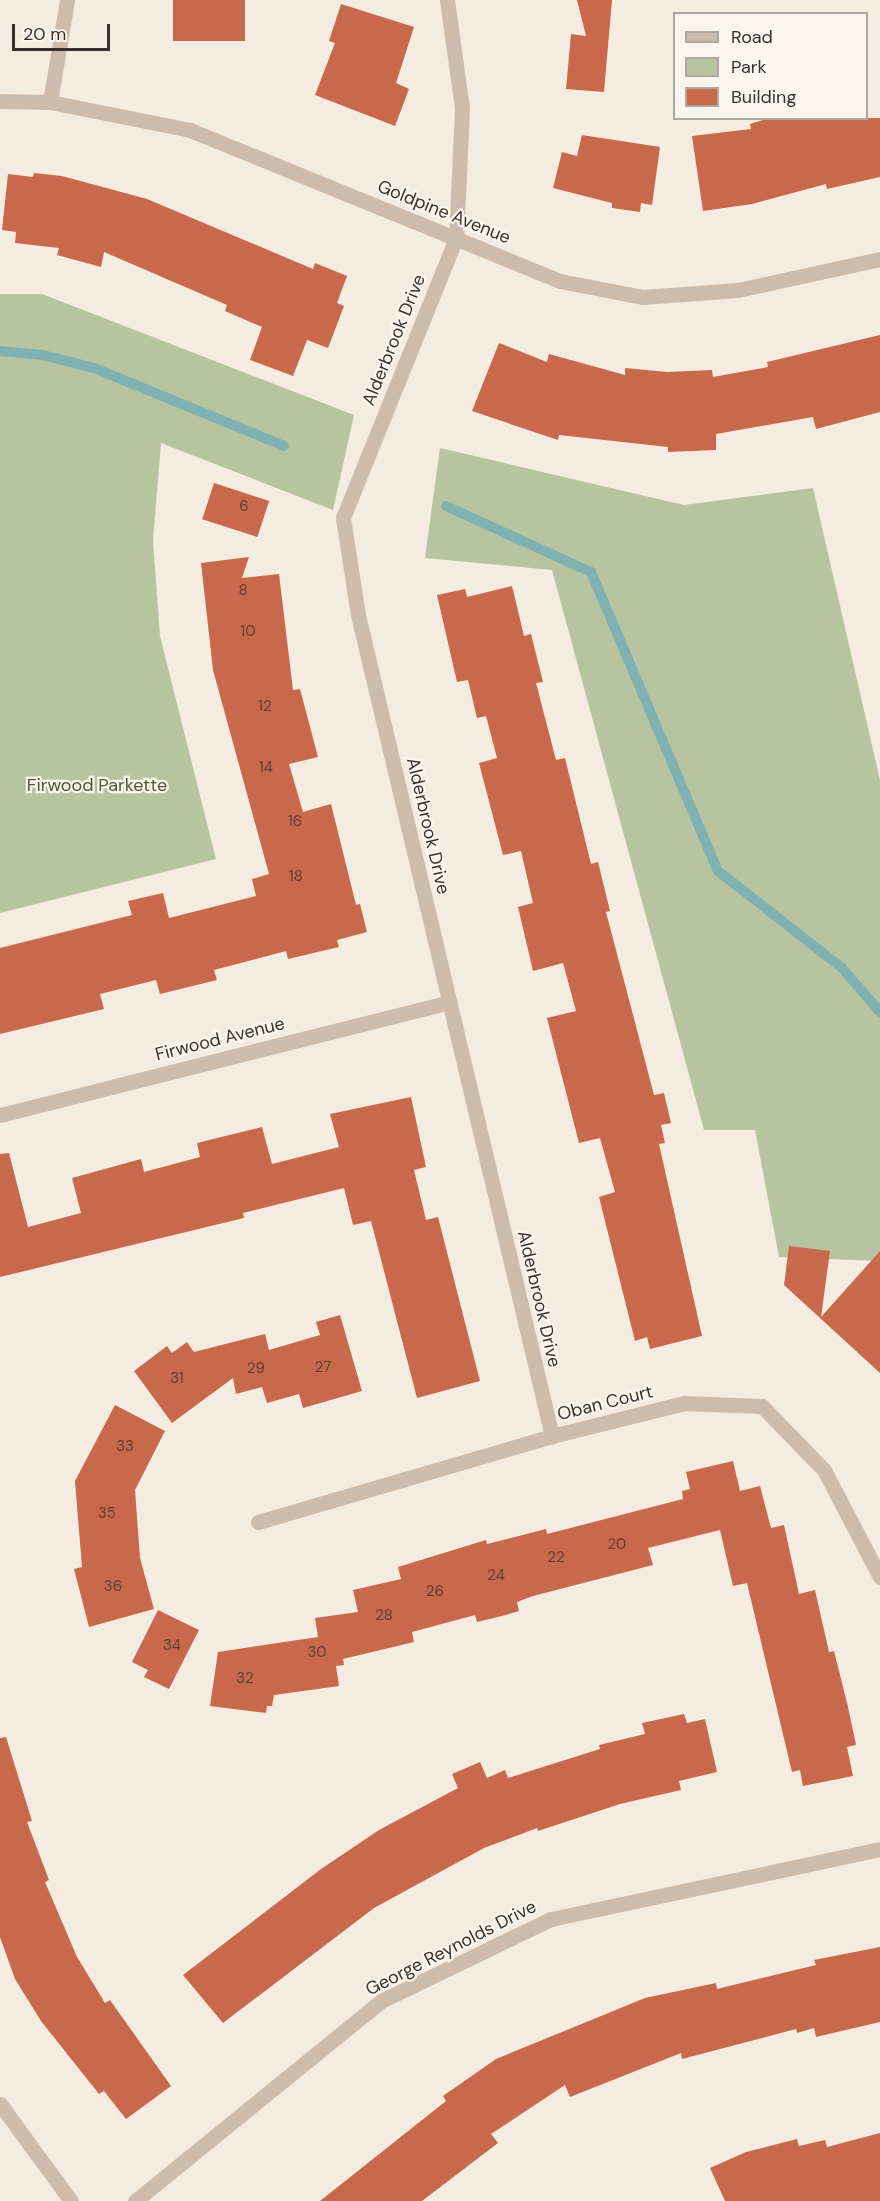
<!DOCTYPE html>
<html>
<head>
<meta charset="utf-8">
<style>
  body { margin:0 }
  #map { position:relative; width:880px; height:2201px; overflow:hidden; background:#f4ebe1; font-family:"DM Sans",sans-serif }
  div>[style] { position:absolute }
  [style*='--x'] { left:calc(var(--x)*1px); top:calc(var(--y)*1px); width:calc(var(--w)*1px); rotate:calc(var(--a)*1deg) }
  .green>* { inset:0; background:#b8c4a0 }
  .stream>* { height:10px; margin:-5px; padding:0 5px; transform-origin:5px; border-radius:5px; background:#7fb0b2 }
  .building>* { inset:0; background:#c8694b; transform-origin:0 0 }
  .minor>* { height:15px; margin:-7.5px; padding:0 7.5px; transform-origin:7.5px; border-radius:7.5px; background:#cdbbac }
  span { translate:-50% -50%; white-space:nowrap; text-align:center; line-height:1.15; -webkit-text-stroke:4.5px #fbf5ee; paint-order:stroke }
  .number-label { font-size:15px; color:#5e3e33 }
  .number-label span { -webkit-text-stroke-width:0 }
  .street-label { font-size:18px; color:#3b302b }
  .park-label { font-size:18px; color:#4a5a2e }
  .legend { position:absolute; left:673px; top:12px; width:195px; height:108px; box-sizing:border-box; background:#fbf5ee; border:2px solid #aea6a0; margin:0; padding:8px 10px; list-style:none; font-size:18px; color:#3b302b }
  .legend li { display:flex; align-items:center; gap:12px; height:30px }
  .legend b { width:30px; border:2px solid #aea6a0 }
  .scale { position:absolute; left:12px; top:24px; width:98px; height:27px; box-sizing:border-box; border:3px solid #3b302b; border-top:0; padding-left:8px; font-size:18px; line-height:21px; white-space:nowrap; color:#3b302b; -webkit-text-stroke:4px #fbf5ee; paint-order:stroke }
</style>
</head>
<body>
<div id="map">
  <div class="green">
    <i style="clip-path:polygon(0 294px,42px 294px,354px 415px,333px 510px,161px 443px,153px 540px,160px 636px,216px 859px,0 913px)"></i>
    <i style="clip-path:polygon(440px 448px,684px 505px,813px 488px,880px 780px,880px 1261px,779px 1257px,755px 1130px,704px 1130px,552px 570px,425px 558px)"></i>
  </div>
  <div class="stream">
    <i style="--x:0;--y:351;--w:43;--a:5.3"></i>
    <i style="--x:43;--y:355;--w:53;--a:14.3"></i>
    <i style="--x:94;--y:368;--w:205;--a:22.3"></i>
    <i style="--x:446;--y:506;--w:159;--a:24.5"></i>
    <i style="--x:591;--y:572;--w:325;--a:67"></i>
    <i style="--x:718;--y:871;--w:157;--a:38"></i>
    <i style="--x:842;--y:968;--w:58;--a:49.2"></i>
  </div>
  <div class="building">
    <i style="left:173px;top:0;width:72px;height:41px"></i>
    <i style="clip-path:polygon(577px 0,612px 0,604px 92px,566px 89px,571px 34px,586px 36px)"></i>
    <i style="clip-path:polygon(341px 4px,414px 27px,396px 83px,409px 89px,395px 126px,315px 95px,335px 43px,329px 41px)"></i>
    <i style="clip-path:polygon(770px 118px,880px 118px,880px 177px,827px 189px,826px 184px,752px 204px,703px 211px,692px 136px,751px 129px,750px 124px)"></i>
    <i style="clip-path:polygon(582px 135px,660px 147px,652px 205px,641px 203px,640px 212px,612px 208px,612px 203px,553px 188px,562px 152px,577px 156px)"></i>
    <i style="clip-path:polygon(34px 173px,62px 176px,147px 199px,313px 269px,315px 263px,347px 276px,337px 303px,344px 306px,328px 348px,307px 340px,293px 376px,250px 360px,262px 327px,225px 311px,227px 305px,104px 252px,101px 267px,57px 255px,59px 248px,15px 243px,16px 232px,2px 230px,8px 174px,33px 177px)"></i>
    <i style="clip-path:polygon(880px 335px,880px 412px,816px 429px,813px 417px,716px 434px,716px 450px,668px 452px,668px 447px,559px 435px,558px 440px,472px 411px,499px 343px,547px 362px,549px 354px,625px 375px,625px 368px,667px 372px,712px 370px,713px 377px,768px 367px,767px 362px)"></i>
    <i style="left:214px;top:483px;width:58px;height:38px;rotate:18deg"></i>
    <i style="clip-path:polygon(249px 557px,242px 578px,279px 574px,293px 690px,300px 689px,318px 757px,289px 764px,303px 812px,331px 804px,356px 905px,360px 904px,367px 932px,337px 940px,339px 947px,288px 959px,286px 951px,214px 970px,217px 980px,160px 994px,156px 980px,100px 994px,104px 1009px,0 1034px,0 948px,132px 915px,128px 901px,163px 893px,169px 918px,256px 896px,252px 879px,269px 874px,213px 670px,201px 563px)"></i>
    <i style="clip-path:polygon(512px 586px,524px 636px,531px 634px,543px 682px,536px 683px,556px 760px,565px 758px,591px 864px,598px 862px,610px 911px,606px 912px,654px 1095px,664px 1093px,671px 1123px,661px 1125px,665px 1143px,659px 1144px,702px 1336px,650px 1349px,647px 1337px,635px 1341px,599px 1197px,615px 1192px,600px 1138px,579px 1143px,547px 1018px,576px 1011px,563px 963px,533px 971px,518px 907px,533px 903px,521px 851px,503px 855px,479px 763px,497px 758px,486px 716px,477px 718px,468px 680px,457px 682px,437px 595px,465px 589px,467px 597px)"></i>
    <i style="clip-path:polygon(411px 1097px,426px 1167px,414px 1170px,426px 1220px,438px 1217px,480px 1381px,417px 1398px,371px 1221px,353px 1225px,344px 1188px,243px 1213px,244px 1218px,0 1277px,0 1154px,9px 1153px,28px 1227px,81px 1213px,72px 1178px,141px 1159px,144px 1172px,200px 1157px,197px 1143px,262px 1127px,272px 1164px,339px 1147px,330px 1114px)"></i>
    <i style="clip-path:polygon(789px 1246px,830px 1251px,821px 1317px,880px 1251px,880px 1373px,784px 1285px)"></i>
    <i style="clip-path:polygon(340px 1315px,362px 1391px,303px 1408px,299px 1394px,267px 1403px,262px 1387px,236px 1394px,233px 1378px,172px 1423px,134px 1371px,167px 1346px,172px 1353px,187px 1342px,194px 1352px,265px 1334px,269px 1350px,320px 1335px,316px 1322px)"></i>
    <i style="clip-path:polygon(115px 1405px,165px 1431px,135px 1490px,140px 1558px,154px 1609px,89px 1627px,74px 1569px,82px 1567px,75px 1481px)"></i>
    <i style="clip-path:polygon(733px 1461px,740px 1491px,760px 1486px,771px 1528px,784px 1525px,799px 1594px,815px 1590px,829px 1652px,834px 1651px,848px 1707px,856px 1745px,847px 1747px,853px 1776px,803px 1786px,800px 1770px,792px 1772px,747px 1583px,733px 1586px,720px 1530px,648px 1548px,653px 1565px,533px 1596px,517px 1602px,519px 1611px,502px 1616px,477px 1622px,475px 1615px,412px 1632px,414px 1642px,343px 1659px,344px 1665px,336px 1666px,339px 1686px,274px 1695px,272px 1706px,267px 1706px,266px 1713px,210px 1706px,218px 1652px,318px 1637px,315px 1618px,358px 1612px,353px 1590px,401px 1579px,398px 1567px,486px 1540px,487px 1544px,546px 1529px,547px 1534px,683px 1499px,682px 1491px,690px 1489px,686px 1472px)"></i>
    <i style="clip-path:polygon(158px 1610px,199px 1630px,169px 1689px,144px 1677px,148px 1670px,132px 1662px)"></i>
    <i style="clip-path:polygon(684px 1714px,687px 1723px,705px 1719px,717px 1772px,679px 1781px,681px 1790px,620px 1804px,538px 1831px,537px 1828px,484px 1848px,374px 1908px,223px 2023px,183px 1975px,321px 1869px,379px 1830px,458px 1788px,452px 1774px,480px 1762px,487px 1778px,505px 1770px,508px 1778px,600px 1749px,599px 1745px,645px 1734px,642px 1723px)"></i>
    <i style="clip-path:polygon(6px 1737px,32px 1821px,27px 1822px,49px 1880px,45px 1882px,77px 1957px,105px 2003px,110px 2000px,171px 2086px,126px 2119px,104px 2091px,99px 2094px,41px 2021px,15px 1979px,0 1937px,0 1738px)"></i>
    <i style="clip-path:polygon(880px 1947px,880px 2022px,816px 2037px,814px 2028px,797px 2033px,796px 2029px,682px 2059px,681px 2053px,570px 2097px,565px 2085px,491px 2134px,498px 2143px,422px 2201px,320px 2201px,446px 2101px,443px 2096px,496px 2059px,645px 1998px,716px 1983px,717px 1989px,816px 1965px,814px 1960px)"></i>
    <i style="clip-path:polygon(880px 2133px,880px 2201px,725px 2201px,710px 2168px,746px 2152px,797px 2139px,799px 2146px,825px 2140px,827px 2147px)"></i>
  </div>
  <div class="minor">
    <i style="--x:447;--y:0;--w:109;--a:82.1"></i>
    <i style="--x:462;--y:108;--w:130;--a:92.6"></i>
    <i style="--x:456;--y:238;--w:302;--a:112"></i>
    <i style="--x:343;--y:518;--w:98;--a:81.2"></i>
    <i style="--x:358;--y:615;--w:844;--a:76.71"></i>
    <i style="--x:0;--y:101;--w:50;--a:1.1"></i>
    <i style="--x:50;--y:102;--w:143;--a:11.3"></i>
    <i style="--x:190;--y:130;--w:400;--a:22.2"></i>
    <i style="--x:560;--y:281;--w:85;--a:10.9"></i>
    <i style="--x:643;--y:297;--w:95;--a:-4.2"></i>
    <i style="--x:738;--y:290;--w:145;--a:-12.3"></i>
    <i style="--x:50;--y:102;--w:103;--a:-80.5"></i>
    <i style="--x:0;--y:1115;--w:463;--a:-14.1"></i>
    <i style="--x:258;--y:1522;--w:306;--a:-16.3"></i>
    <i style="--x:552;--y:1436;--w:136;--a:-14"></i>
    <i style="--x:684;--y:1403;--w:78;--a:2.2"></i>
    <i style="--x:762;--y:1406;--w:89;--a:45.9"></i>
    <i style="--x:824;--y:1470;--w:121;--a:62.4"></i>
    <i style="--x:0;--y:2104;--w:120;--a:53.8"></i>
    <i style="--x:135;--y:2201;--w:317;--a:-39.1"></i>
    <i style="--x:381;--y:2001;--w:189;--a:-25.8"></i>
    <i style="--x:551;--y:1919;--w:336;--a:-12"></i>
  </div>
  <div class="number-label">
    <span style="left:244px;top:507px">6</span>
    <span style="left:243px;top:591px">8</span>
    <span style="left:248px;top:632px">10</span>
    <span style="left:265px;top:707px">12</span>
    <span style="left:266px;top:768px">14</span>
    <span style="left:295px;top:822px">16</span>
    <span style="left:296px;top:877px">18</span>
    <span style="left:323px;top:1368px">27</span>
    <span style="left:256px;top:1369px">29</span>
    <span style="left:177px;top:1379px">31</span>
    <span style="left:125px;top:1447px">33</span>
    <span style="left:107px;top:1514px">35</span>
    <span style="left:617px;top:1545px">20</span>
    <span style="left:556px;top:1558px">22</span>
    <span style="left:496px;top:1576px">24</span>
    <span style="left:113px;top:1587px">36</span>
    <span style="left:435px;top:1592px">26</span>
    <span style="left:384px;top:1616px">28</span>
    <span style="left:172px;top:1646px">34</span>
    <span style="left:317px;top:1653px">30</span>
    <span style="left:245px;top:1679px">32</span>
  </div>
  <div class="street-label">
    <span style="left:444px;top:212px;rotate:22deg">Goldpine Avenue</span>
    <span style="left:394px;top:340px;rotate:-68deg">Alderbrook Drive</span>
    <span style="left:428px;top:826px;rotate:77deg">Alderbrook Drive</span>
    <span style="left:220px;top:1039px;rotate:-14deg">Firwood Avenue</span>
    <span style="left:539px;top:1299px;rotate:77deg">Alderbrook Drive</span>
    <span style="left:605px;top:1403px;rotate:-14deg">Oban Court</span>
    <span style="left:451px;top:1948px;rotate:-27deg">George Reynolds Drive</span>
  </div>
  <div class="park-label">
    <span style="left:97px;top:785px">Firwood Parkette</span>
  </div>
  <ul class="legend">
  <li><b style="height:8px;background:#cdbbac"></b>Road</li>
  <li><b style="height:16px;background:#b8c4a0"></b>Park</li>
  <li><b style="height:16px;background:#c8694b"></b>Building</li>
  </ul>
  <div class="scale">20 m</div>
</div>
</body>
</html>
